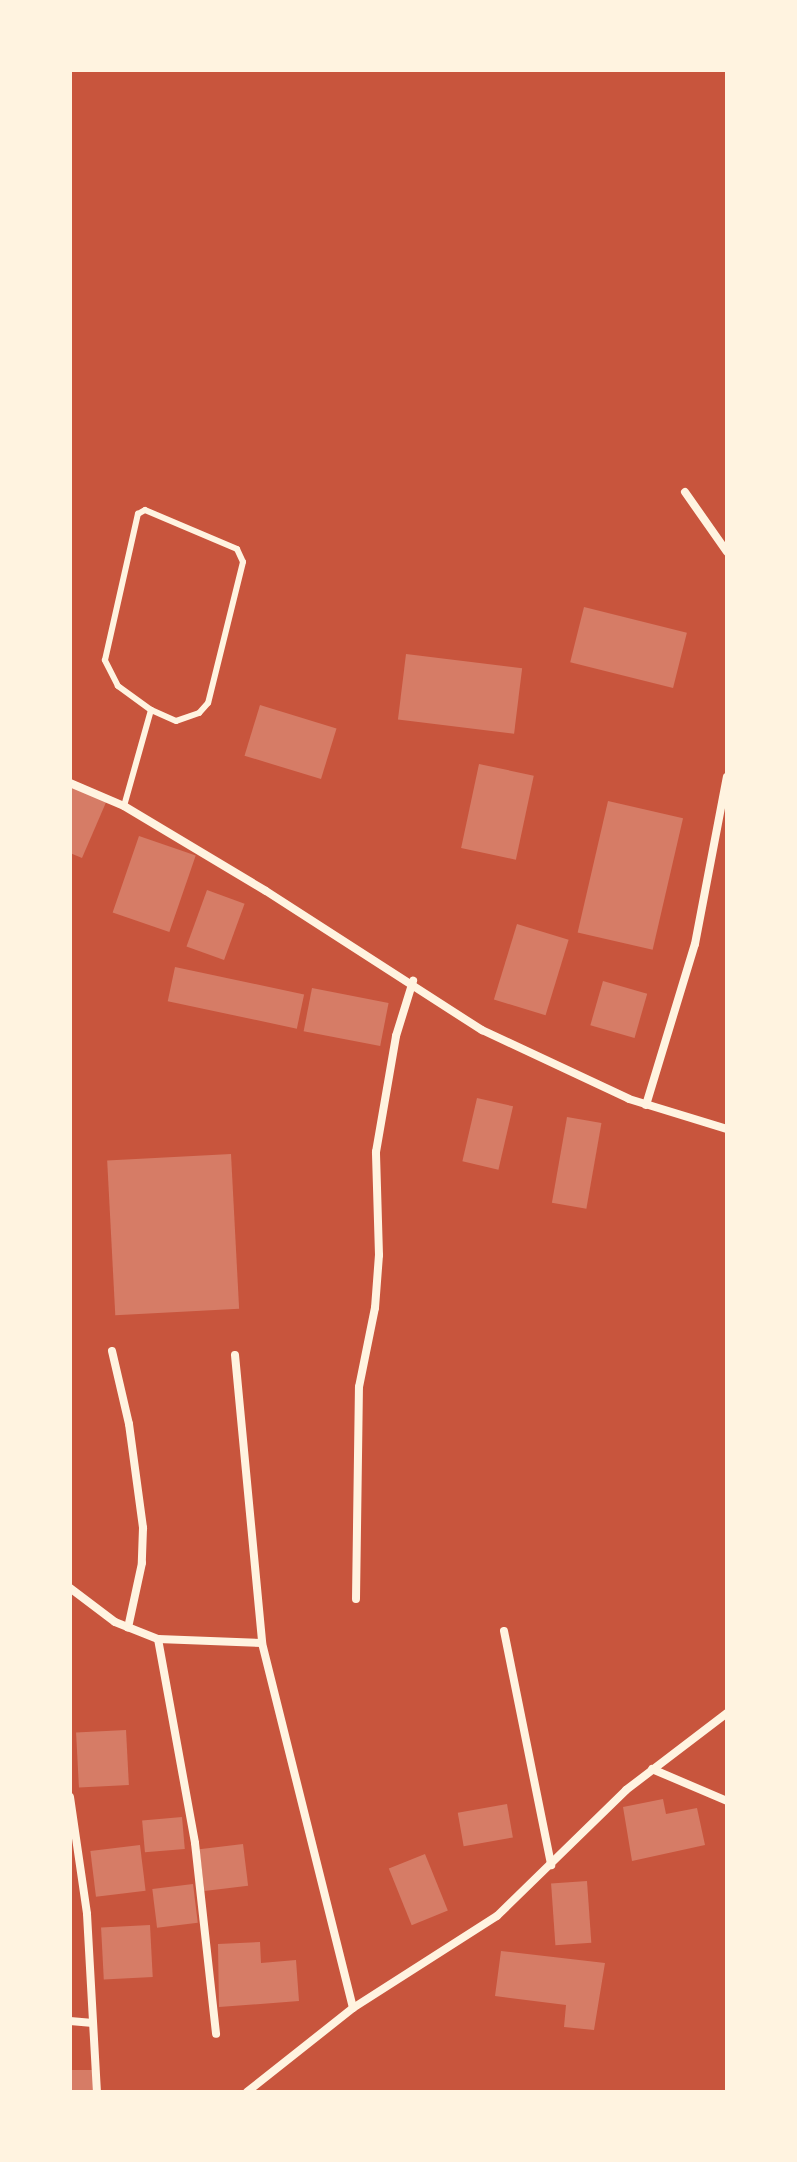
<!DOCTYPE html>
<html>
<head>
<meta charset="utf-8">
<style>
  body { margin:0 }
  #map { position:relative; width:797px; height:2162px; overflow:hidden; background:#c8553d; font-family:Karla,sans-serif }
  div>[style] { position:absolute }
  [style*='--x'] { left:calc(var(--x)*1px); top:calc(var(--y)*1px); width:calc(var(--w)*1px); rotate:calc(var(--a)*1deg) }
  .building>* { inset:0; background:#d67c66; transform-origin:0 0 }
  .service>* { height:6px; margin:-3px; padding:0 3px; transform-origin:3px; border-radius:3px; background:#fff3e0 }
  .minor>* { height:8px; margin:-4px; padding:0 4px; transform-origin:4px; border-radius:4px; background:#fff3e0 }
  span { translate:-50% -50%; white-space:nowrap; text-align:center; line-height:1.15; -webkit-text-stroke:8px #fff3e0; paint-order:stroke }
  .frame { position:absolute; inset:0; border:72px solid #fff3e0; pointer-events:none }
</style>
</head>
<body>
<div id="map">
  <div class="building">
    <i style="left:584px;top:607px;width:106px;height:57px;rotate:14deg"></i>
    <i style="left:406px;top:654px;width:117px;height:66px;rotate:7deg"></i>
    <i style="left:260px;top:705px;width:80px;height:53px;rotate:17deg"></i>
    <i style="left:479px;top:764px;width:56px;height:86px;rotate:12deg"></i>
    <i style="clip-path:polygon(70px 784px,107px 800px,82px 858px,70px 853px)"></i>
    <i style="left:608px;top:801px;width:77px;height:135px;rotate:13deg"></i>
    <i style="left:139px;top:836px;width:60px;height:81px;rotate:19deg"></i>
    <i style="left:207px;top:890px;width:40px;height:60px;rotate:20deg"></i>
    <i style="left:517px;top:924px;width:54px;height:79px;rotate:17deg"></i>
    <i style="left:175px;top:967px;width:132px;height:35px;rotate:12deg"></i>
    <i style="left:603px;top:981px;width:46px;height:46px;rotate:16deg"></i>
    <i style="left:312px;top:988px;width:78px;height:44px;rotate:11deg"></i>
    <i style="left:477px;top:1098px;width:37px;height:65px;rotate:13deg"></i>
    <i style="left:567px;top:1117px;width:35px;height:87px;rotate:10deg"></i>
    <i style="left:231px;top:1154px;width:155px;height:124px;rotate:87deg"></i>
    <i style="left:126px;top:1730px;width:55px;height:50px;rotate:87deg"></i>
    <i style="clip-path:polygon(663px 1799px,666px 1814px,697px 1808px,705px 1845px,632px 1861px,623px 1807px)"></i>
    <i style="left:507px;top:1804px;width:34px;height:50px;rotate:80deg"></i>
    <i style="left:182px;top:1817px;width:32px;height:40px;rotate:85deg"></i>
    <i style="left:243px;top:1844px;width:42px;height:44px;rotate:83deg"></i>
    <i style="left:140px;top:1845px;width:46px;height:50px;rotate:83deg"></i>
    <i style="left:425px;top:1854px;width:61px;height:39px;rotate:68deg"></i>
    <i style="left:587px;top:1881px;width:62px;height:36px;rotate:86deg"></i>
    <i style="left:193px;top:1884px;width:39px;height:41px;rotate:83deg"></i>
    <i style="left:150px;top:1925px;width:52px;height:49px;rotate:87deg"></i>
    <i style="clip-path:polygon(260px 1942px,261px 1963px,296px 1960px,299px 2001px,219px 2007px,218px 1944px)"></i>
    <i style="clip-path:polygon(501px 1951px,605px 1963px,594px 2030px,564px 2027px,566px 2005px,495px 1996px)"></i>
    <i style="left:70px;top:2070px;width:24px;height:22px"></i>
  </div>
  <div class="service">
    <i style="--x:124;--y:806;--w:100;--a:-74.3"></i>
    <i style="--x:151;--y:710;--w:41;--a:-144"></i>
    <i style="--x:118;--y:686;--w:29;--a:-117"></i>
    <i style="--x:105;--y:660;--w:150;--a:-77.3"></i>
    <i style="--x:138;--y:514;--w:8;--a:-30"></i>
    <i style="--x:145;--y:510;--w:100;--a:23"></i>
    <i style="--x:237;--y:549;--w:14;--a:65"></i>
    <i style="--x:243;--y:562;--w:145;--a:103.9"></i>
    <i style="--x:208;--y:703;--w:13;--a:132"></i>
    <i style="--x:199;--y:713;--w:24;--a:161"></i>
    <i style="--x:176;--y:721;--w:27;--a:-156"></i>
  </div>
  <div class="minor">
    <i style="--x:685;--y:492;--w:73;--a:55"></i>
    <i style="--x:70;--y:783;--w:59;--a:23.1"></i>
    <i style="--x:124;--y:806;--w:165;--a:30.9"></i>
    <i style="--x:266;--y:891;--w:257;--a:32.8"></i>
    <i style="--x:482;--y:1030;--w:162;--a:25.1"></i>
    <i style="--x:629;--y:1099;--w:102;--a:17"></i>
    <i style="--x:646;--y:1105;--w:168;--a:-73.1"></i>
    <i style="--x:695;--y:944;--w:170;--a:-79.2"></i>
    <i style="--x:112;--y:1351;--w:75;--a:76.9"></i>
    <i style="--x:129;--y:1424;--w:105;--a:82.3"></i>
    <i style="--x:143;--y:1528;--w:35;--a:92"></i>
    <i style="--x:142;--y:1563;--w:66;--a:102.2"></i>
    <i style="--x:235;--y:1355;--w:289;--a:84.6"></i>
    <i style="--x:262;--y:1643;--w:376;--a:76"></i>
    <i style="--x:70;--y:1588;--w:56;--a:37.1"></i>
    <i style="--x:115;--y:1622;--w:46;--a:21.6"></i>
    <i style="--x:158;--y:1639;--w:104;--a:2.2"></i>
    <i style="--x:356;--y:1599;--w:212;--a:-89.2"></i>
    <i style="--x:359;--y:1387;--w:81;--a:-78.6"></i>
    <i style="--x:375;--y:1308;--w:53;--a:-85.7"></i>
    <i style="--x:379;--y:1255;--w:103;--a:-91.7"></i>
    <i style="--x:376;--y:1152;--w:118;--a:-80.2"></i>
    <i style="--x:396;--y:1036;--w:58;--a:-72.8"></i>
    <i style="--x:504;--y:1631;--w:239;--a:78.6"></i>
    <i style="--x:158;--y:1639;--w:207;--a:79.7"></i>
    <i style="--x:195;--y:1843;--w:192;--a:83.7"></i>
    <i style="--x:652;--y:1769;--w:82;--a:23.1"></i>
    <i style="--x:70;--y:1797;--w:118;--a:81.7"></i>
    <i style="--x:87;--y:1914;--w:178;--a:86.8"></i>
    <i style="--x:70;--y:2021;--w:23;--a:5"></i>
    <i style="--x:247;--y:2092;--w:135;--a:-38.4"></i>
    <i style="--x:353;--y:2008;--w:171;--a:-32.6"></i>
    <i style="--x:497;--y:1916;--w:180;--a:-44.3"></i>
    <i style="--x:626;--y:1790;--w:127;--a:-37.3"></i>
  </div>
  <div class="frame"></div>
</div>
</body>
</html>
